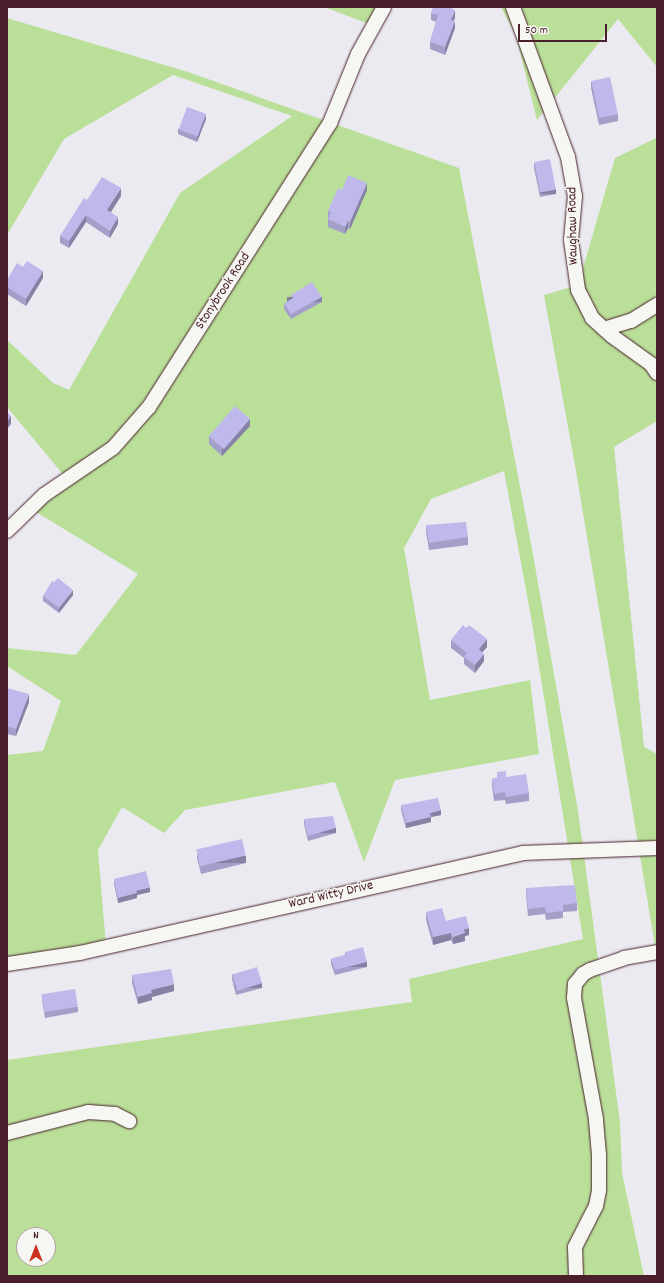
<!DOCTYPE html>
<html>
<head>
<meta charset="utf-8">
<style>
  body { margin:0 }
  #map { position:relative; width:664px; height:1283px; overflow:hidden; background:#ebeaf0; font-family:Dekko,sans-serif }
  div>[style] { position:absolute }
  [style*='--x'] { left:calc(var(--x)*1px); top:calc(var(--y)*1px); width:calc(var(--w)*1px); rotate:calc(var(--a)*1deg) }
  .green>* { inset:0; background:#badf99 }
  .roads { filter:drop-shadow(0 0 1px #4a1f2b) drop-shadow(0 0 1px #4a1f2b) }
  .minor>* { height:14px; margin:-7px; padding:0 7px; transform-origin:7px; border-radius:7px; background:#f6f6f2 }
  .wall>* { inset:0; background:#a39fc9 }
  .shaded-wall>* { inset:0; background:#8582a4; transform-origin:0 0 }
  .building>* { inset:0; background:#beb9ea; transform-origin:0 0 }
  span { translate:-50% -50%; white-space:nowrap; text-align:center; line-height:1.15; -webkit-text-stroke:3px #f6f6f2; paint-order:stroke }
  .street-label { font-size:14px; color:#4a1f2b }
  .frame { position:absolute; inset:0; border:8px solid #4a1f2b; pointer-events:none }
  .north { position:absolute; left:16px; top:1227px; width:40px; height:40px; box-sizing:border-box; background:#f6f6f2; border:1px solid #b1a0a2; border-radius:50%; rotate:0deg; font-size:11px; font-weight:700; line-height:16px; text-align:center; color:#4a1f2b }
  .north::after { content:''; display:block; margin:auto; width:14px; height:18px; background:#c8321e; clip-path:polygon(50% 0,100% 100%,50% 72%,0 100%) }
  .scale { position:absolute; left:518px; top:24px; width:89px; height:18px; box-sizing:border-box; border:2px solid #4a1f2b; border-top:0; padding-left:5px; font-size:12px; line-height:14px; white-space:nowrap; color:#4a1f2b; -webkit-text-stroke:3px #f6f6f2; paint-order:stroke }
</style>
</head>
<body>
<div id="map">
  <div class="green">
    <i style="clip-path:polygon(324px 7px,383px 7px,374px 26px)"></i>
    <i style="clip-path:polygon(501px 7px,657px 7px,657px 67px,618px 19px,537px 120px,516px 36px)"></i>
    <i style="clip-path:polygon(evenodd,7px 18px,188px 72px,459px 168px,532px 549px,578px 811px,620px 1122px,622px 1173px,644px 1276px,7px 1276px,7px 1060px,412px 1002px,409px 979px,583px 939px,531px 617px,504px 471px,431px 499px,404px 548px,430px 700px,530px 680px,539px 754px,395px 780px,364px 862px,335px 782px,185px 810px,164px 833px,122px 807px,98px 850px,106px 946px,7px 962px,7px 755px,43px 751px,61px 701px,7px 666px,7px 648px,76px 655px,138px 574px,31px 509px,67px 479px,7px 407px,7px 340px,53px 383px,69px 390px,180px 193px,292px 116px,173px 75px,64px 139px,7px 235px,7px 18px,24px 1235px,48px 1235px,48px 1259px,24px 1259px,24px 1235px)"></i>
    <i style="clip-path:polygon(657px 126px,657px 421px,614px 447px,644px 747px,657px 754px,657px 958px,576px 471px,544px 295px,578px 285px,615px 158px,656px 138px)"></i>
  </div>
  <div class="roads">
    <div class="minor">
      <i style="--x:513;--y:7;--w:160;--a:69.9"></i>
      <i style="--x:568;--y:157;--w:40;--a:80"></i>
      <i style="--x:575;--y:196;--w:44;--a:95.2"></i>
      <i style="--x:571;--y:240;--w:50;--a:82"></i>
      <i style="--x:578;--y:290;--w:31;--a:63"></i>
      <i style="--x:592;--y:318;--w:27;--a:42"></i>
      <i style="--x:612;--y:336;--w:48;--a:35.7"></i>
      <i style="--x:651;--y:364;--w:11;--a:56"></i>
      <i style="--x:604;--y:329;--w:28;--a:-17"></i>
      <i style="--x:631;--y:321;--w:31;--a:-32"></i>
      <i style="--x:7;--y:531;--w:52;--a:-44.2"></i>
      <i style="--x:44;--y:495;--w:83;--a:-34.3"></i>
      <i style="--x:113;--y:448;--w:55;--a:-48.7"></i>
      <i style="--x:149;--y:407;--w:337;--a:-57.5"></i>
      <i style="--x:330;--y:123;--w:74;--a:-67.9"></i>
      <i style="--x:358;--y:54;--w:54;--a:-61"></i>
      <i style="--x:7;--y:964;--w:74;--a:-8.6"></i>
      <i style="--x:80;--y:953;--w:454;--a:-12.7"></i>
      <i style="--x:523;--y:853;--w:134;--a:-2.1"></i>
      <i style="--x:7;--y:1133;--w:84;--a:-14.5"></i>
      <i style="--x:88;--y:1112;--w:27;--a:4"></i>
      <i style="--x:115;--y:1114;--w:16;--a:27"></i>
      <i style="--x:576;--y:1276;--w:29;--a:-92"></i>
      <i style="--x:575;--y:1247;--w:46;--a:-62.9"></i>
      <i style="--x:596;--y:1206;--w:16;--a:-79"></i>
      <i style="--x:599;--y:1190;--w:35;--a:-90"></i>
      <i style="--x:599;--y:1155;--w:36;--a:-95"></i>
      <i style="--x:596;--y:1119;--w:123;--a:-100.3"></i>
      <i style="--x:574;--y:998;--w:14;--a:-86"></i>
      <i style="--x:575;--y:984;--w:13;--a:-51"></i>
      <i style="--x:583;--y:974;--w:8;--a:-30"></i>
      <i style="--x:590;--y:970;--w:36;--a:-19"></i>
      <i style="--x:624;--y:958;--w:34;--a:-10"></i>
    </div>
  </div>
  <div class="wall">
    <i style="clip-path:polygon(431px 13px,455px 17px,454px 21px,455px 28px,445px 55px,430px 49px,430px 42px,436px 22px,431px 20px)"></i>
    <i style="clip-path:polygon(591px 81px,618px 114px,618px 121px,599px 125px,591px 88px)"></i>
    <i style="clip-path:polygon(206px 119px,197px 142px,178px 134px,178px 129px)"></i>
    <i style="clip-path:polygon(534px 163px,556px 194px,540px 197px,534px 168px)"></i>
    <i style="clip-path:polygon(342px 190px,367px 190px,350px 229px,348px 228px,345px 234px,328px 227px,328px 211px)"></i>
    <i style="clip-path:polygon(121px 196px,111px 212px,118px 224px,110px 238px,86px 222px,69px 248px,60px 243px,60px 236px,87px 200px)"></i>
    <i style="clip-path:polygon(43px 278px,26px 306px,7px 294px,7px 280px)"></i>
    <i style="clip-path:polygon(291px 295px,322px 302px,291px 319px,284px 309px,284px 304px,291px 299px)"></i>
    <i style="clip-path:polygon(250px 426px,222px 456px,209px 444px,209px 436px)"></i>
    <i style="clip-path:polygon(426px 525px,468px 537px,468px 545px,429px 550px,426px 532px)"></i>
    <i style="clip-path:polygon(73px 595px,59px 613px,43px 601px,43px 596px)"></i>
    <i style="clip-path:polygon(451px 640px,487px 647px,482px 652px,484px 661px,475px 673px,464px 664px,464px 658px,451px 648px)"></i>
    <i style="clip-path:polygon(7px 688px,29px 702px,16px 736px,7px 734px)"></i>
    <i style="clip-path:polygon(497px 772px,506px 777px,529px 793px,529px 801px,506px 804px,505px 800px,494px 801px,492px 786px,492px 779px,497px 778px)"></i>
    <i style="clip-path:polygon(401px 805px,441px 815px,431px 817px,431px 822px,406px 828px,401px 810px)"></i>
    <i style="clip-path:polygon(304px 819px,336px 833px,308px 841px,304px 824px)"></i>
    <i style="clip-path:polygon(197px 851px,246px 863px,201px 874px,197px 858px)"></i>
    <i style="clip-path:polygon(114px 879px,150px 892px,137px 895px,137px 898px,118px 903px,114px 884px)"></i>
    <i style="clip-path:polygon(526px 888px,577px 903px,577px 911px,563px 912px,563px 918px,546px 920px,545px 914px,528px 916px,526px 895px)"></i>
    <i style="clip-path:polygon(426px 912px,446px 921px,469px 935px,465px 936px,465px 941px,453px 944px,451px 940px,433px 945px,426px 920px)"></i>
    <i style="clip-path:polygon(345px 952px,367px 967px,335px 975px,331px 964px,331px 959px,345px 955px)"></i>
    <i style="clip-path:polygon(232px 974px,262px 988px,236px 995px,232px 979px)"></i>
    <i style="clip-path:polygon(132px 975px,174px 991px,152px 997px,152px 1000px,138px 1004px,132px 983px)"></i>
    <i style="clip-path:polygon(42px 995px,78px 1007px,78px 1012px,45px 1018px,42px 1000px)"></i>
  </div>
  <div class="shaded-wall">
    <i style="clip-path:polygon(455px 10px,455px 17px,451px 27px,451px 20px)"></i>
    <i style="clip-path:polygon(455px 21px,455px 28px,445px 55px,445px 47px)"></i>
    <i style="clip-path:polygon(206px 114px,206px 119px,197px 142px,197px 137px)"></i>
    <i style="clip-path:polygon(367px 183px,367px 190px,350px 229px,350px 222px)"></i>
    <i style="clip-path:polygon(121px 188px,121px 196px,107px 218px,107px 210px)"></i>
    <i style="left:556px;top:189px;width:5px;height:16px;rotate:90deg"></i>
    <i style="clip-path:polygon(86px 215px,86px 222px,69px 248px,69px 241px)"></i>
    <i style="clip-path:polygon(118px 217px,118px 224px,110px 238px,110px 231px)"></i>
    <i style="clip-path:polygon(348px 221px,348px 228px,345px 234px,345px 227px)"></i>
    <i style="clip-path:polygon(43px 271px,43px 278px,26px 306px,26px 299px)"></i>
    <i style="left:322px;top:297px;width:5px;height:35px;rotate:90deg"></i>
    <i style="clip-path:polygon(11px 416px,11px 424px,7px 429px,7px 421px)"></i>
    <i style="clip-path:polygon(250px 419px,250px 426px,222px 456px,222px 448px)"></i>
    <i style="clip-path:polygon(73px 590px,73px 595px,59px 613px,59px 608px)"></i>
    <i style="clip-path:polygon(487px 639px,487px 647px,479px 656px,479px 649px)"></i>
    <i style="clip-path:polygon(484px 654px,484px 661px,475px 673px,475px 665px)"></i>
    <i style="clip-path:polygon(29px 694px,29px 702px,16px 736px,16px 729px)"></i>
    <i style="clip-path:polygon(441px 810px,441px 815px,431px 817px,431px 822px,406px 828px,406px 823px,430px 813px)"></i>
    <i style="left:336px;top:828px;width:5px;height:29px;rotate:90deg"></i>
    <i style="left:246px;top:856px;width:7px;height:46px;rotate:90deg"></i>
    <i style="clip-path:polygon(150px 887px,150px 892px,137px 895px,137px 898px,118px 903px,118px 898px,136px 891px)"></i>
    <i style="clip-path:polygon(469px 928px,469px 935px,465px 936px,465px 941px,453px 944px,453px 937px,464px 929px)"></i>
    <i style="clip-path:polygon(451px 933px,451px 940px,433px 945px,433px 937px)"></i>
    <i style="left:367px;top:962px;width:5px;height:33px;rotate:90deg"></i>
    <i style="left:262px;top:983px;width:5px;height:27px;rotate:90deg"></i>
    <i style="clip-path:polygon(174px 984px,174px 991px,152px 997px,152px 1000px,138px 1004px,138px 997px,151px 990px)"></i>
  </div>
  <div class="building">
    <i style="clip-path:polygon(433px 7px,448px 7px,455px 10px,451px 20px,455px 21px,445px 47px,430px 42px,438px 15px,431px 13px)"></i>
    <i style="left:610px;top:77px;width:38px;height:19px;rotate:78deg"></i>
    <i style="left:187px;top:107px;width:20px;height:24px;rotate:20deg"></i>
    <i style="left:550px;top:159px;width:31px;height:16px;rotate:79deg"></i>
    <i style="clip-path:polygon(348px 175px,367px 183px,350px 222px,348px 221px,345px 227px,328px 219px,331px 212px,328px 211px,338px 188px,342px 190px)"></i>
    <i style="clip-path:polygon(102px 177px,121px 188px,107px 210px,118px 217px,110px 231px,86px 215px,69px 241px,60px 236px,84px 198px,87px 200px)"></i>
    <i style="clip-path:polygon(27px 261px,43px 271px,26px 299px,7px 287px,7px 280px,17px 263px,23px 267px)"></i>
    <i style="clip-path:polygon(312px 282px,322px 297px,291px 314px,284px 304px,293px 298px,291px 295px)"></i>
    <i style="left:235px;top:406px;width:20px;height:40px;rotate:41deg"></i>
    <i style="clip-path:polygon(7px 412px,11px 416px,7px 421px)"></i>
    <i style="clip-path:polygon(466px 522px,468px 537px,429px 543px,426px 525px)"></i>
    <i style="clip-path:polygon(58px 578px,73px 590px,59px 608px,43px 596px,52px 581px,54px 582px)"></i>
    <i style="clip-path:polygon(463px 625px,466px 628px,469px 625px,487px 639px,479px 649px,484px 654px,475px 665px,464px 657px,467px 653px,451px 640px)"></i>
    <i style="clip-path:polygon(7px 688px,29px 694px,16px 729px,7px 726px)"></i>
    <i style="clip-path:polygon(506px 771px,506px 777px,526px 774px,529px 793px,506px 797px,505px 792px,494px 794px,492px 779px,497px 778px,497px 772px)"></i>
    <i style="clip-path:polygon(438px 798px,441px 810px,430px 813px,431px 817px,406px 823px,401px 805px)"></i>
    <i style="clip-path:polygon(333px 816px,336px 828px,308px 836px,304px 819px)"></i>
    <i style="left:242px;top:839px;width:17px;height:47px;rotate:77deg"></i>
    <i style="clip-path:polygon(146px 871px,150px 887px,136px 891px,137px 893px,118px 898px,114px 879px)"></i>
    <i style="clip-path:polygon(575px 885px,577px 903px,563px 905px,563px 911px,546px 913px,545px 907px,528px 909px,526px 888px)"></i>
    <i style="clip-path:polygon(442px 908px,446px 921px,466px 916px,469px 928px,464px 929px,465px 933px,453px 937px,451px 933px,433px 937px,426px 912px)"></i>
    <i style="clip-path:polygon(363px 947px,367px 962px,335px 970px,331px 959px,346px 955px,345px 952px)"></i>
    <i style="left:257px;top:967px;width:17px;height:26px;rotate:73deg"></i>
    <i style="clip-path:polygon(171px 969px,174px 984px,151px 990px,152px 993px,138px 997px,132px 975px)"></i>
    <i style="left:75px;top:989px;width:18px;height:34px;rotate:81deg"></i>
  </div>
  <div class="street-label">
    <span style="left:573px;top:226px;rotate:-91deg">Waughaw Road</span>
    <span style="left:223px;top:291px;rotate:-57deg">Stonybrook Road</span>
    <span style="left:331px;top:895px;rotate:-13deg">Ward Witty Drive</span>
  </div>
  <div class="frame"></div>
  <div class="north">N</div>
  <div class="scale">50 m</div>
</div>
</body>
</html>
